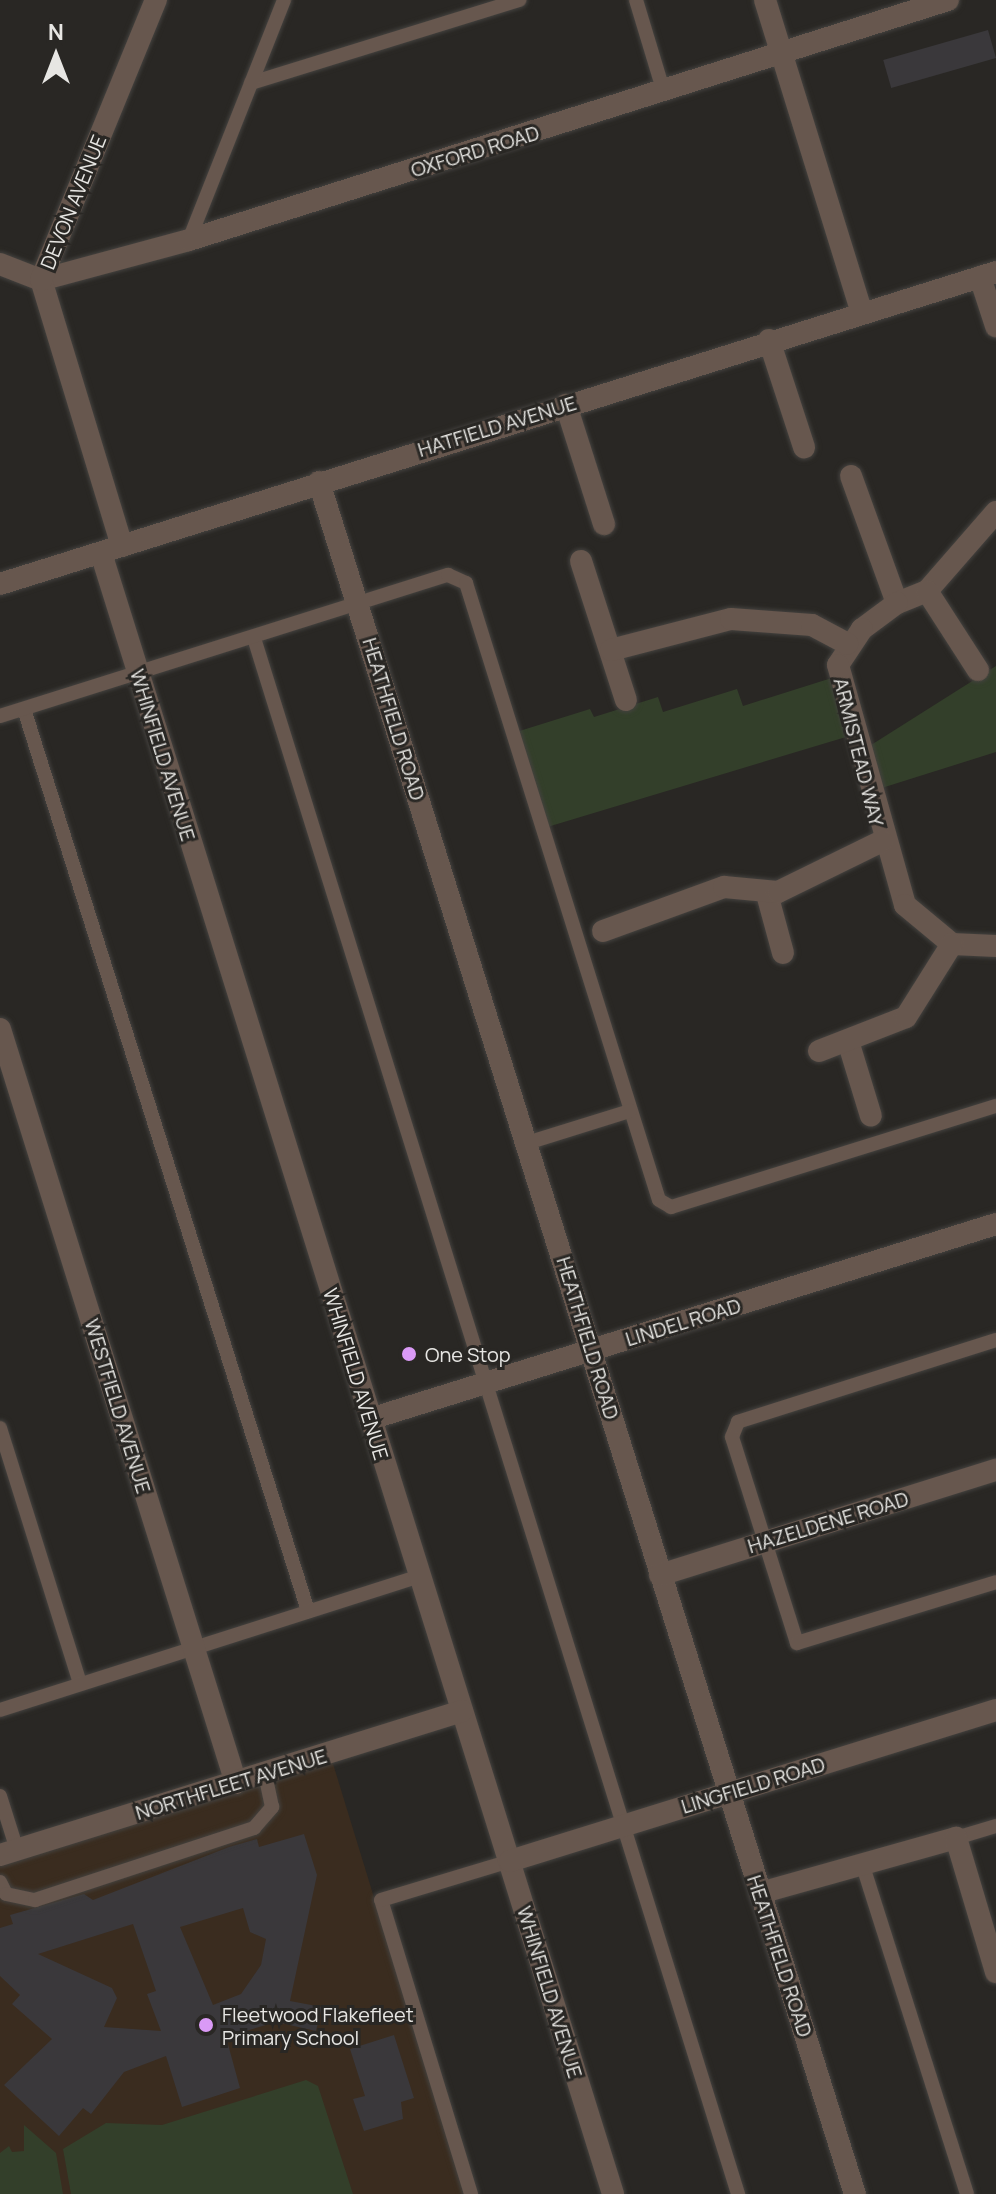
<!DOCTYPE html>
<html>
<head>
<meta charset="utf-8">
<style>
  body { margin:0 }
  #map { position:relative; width:996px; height:2194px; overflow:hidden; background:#292724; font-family:Manrope,sans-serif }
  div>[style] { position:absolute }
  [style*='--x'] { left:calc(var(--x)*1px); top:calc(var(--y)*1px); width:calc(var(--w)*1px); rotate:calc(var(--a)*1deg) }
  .education>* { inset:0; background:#3a2c1f }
  .green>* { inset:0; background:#333f2a }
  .building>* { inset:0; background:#3a383b; transform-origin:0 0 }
  .roads { filter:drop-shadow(0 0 2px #44423f) drop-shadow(0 0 2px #44423f) }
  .service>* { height:14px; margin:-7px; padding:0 7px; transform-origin:7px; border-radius:7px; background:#67574e }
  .minor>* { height:22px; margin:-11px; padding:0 11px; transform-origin:11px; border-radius:11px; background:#67574e }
  .tertiary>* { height:22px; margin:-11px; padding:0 11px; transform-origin:11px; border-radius:11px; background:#67574e }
  .dots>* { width:22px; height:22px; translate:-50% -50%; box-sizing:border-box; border:4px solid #292724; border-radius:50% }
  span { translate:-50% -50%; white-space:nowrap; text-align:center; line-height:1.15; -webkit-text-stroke:6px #292724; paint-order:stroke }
  .street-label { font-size:20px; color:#e7e6e3 }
  .poi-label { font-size:20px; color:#e7e6e3 }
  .left { translate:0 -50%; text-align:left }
  .north { position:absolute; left:16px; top:16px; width:80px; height:80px; -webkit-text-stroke:6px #292724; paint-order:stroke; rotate:0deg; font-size:22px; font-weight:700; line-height:32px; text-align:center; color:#e7e6e3 }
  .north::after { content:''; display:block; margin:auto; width:28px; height:36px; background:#e7e6e3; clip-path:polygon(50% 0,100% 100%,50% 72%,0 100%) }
</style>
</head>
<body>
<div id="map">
  <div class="education">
    <i style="clip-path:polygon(330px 1754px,465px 2194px,0 2194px,0 1855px)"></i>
  </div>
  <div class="green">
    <i style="clip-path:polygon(996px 666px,996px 752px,869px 792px,860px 752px)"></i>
    <i style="clip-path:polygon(838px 676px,856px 734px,544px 828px,513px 733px,590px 709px,594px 717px,658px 697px,663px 712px,737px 689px,743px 706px)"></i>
    <i style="clip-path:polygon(306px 2080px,318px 2086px,353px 2194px,71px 2194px,63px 2149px,106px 2123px,162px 2125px)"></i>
    <i style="clip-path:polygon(24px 2125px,56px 2153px,63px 2194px,0 2194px,0 2153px,9px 2146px,12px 2152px,24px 2151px)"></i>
  </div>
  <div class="building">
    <i style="left:988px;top:30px;width:29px;height:109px;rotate:74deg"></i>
    <i style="clip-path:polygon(evenodd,304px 1834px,317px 1875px,290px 2001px,322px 2007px,316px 2031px,276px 2022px,226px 2037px,240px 2088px,182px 2107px,166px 2056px,124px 2072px,91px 2114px,83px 2108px,59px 2136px,4px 2085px,52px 2039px,12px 2004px,20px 1995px,0 1976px,0 1928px,13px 1924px,10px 1915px,84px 1894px,93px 1900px,229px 1847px,257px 1839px,259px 1847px,304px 1834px,243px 1908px,250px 1932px,266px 1939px,261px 1965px,241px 1994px,213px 2005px,180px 1927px,243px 1908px,304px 1834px,133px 1924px,156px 1991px,147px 1994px,161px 2031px,104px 2027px,117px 1998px,112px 1988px,38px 1954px,133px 1924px)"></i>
    <i style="clip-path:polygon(394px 2035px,414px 2098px,401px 2102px,403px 2119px,364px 2131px,353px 2099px,365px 2096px,350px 2049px)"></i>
  </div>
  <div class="roads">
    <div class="service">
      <i style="--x:636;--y:0;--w:97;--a:73.2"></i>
      <i style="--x:251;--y:83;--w:281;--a:-17.2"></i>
      <i style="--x:189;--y:240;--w:258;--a:-68.4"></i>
      <i style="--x:254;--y:638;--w:1630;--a:72.72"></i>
      <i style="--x:24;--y:709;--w:946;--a:72.52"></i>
      <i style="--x:0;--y:716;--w:470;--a:-17.5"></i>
      <i style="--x:448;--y:575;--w:20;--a:24"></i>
      <i style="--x:466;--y:583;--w:646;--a:72.63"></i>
      <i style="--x:659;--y:1200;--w:14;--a:30"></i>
      <i style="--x:671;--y:1207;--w:340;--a:-17.3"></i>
      <i style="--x:527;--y:1143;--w:108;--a:-17.3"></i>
      <i style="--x:996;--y:1340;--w:271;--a:162.4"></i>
      <i style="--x:738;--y:1422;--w:16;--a:112"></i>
      <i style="--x:732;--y:1437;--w:216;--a:72.5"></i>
      <i style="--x:797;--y:1643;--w:208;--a:-17"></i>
      <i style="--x:0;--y:1428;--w:268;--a:72.6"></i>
      <i style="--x:0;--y:1710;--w:440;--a:-17.7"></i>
      <i style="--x:0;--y:1796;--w:57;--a:72.5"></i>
      <i style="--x:956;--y:1838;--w:42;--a:-16.7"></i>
      <i style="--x:862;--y:1863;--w:347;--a:72.4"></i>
      <i style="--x:0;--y:1882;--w:13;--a:63"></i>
      <i style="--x:6;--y:1894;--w:30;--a:12"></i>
      <i style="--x:35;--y:1900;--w:231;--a:-18.2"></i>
      <i style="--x:254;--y:1828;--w:28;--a:-49"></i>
      <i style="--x:272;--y:1807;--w:34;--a:-102"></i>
      <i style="--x:471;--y:2194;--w:307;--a:-107"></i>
      <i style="--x:381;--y:1900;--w:135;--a:-16.8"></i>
    </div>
    <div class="minor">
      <i style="--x:765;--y:0;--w:325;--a:72.8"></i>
      <i style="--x:0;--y:264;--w:44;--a:21.3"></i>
      <i style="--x:41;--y:280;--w:153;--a:-15.1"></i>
      <i style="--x:189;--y:240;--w:796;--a:-17.55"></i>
      <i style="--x:980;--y:277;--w:52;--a:71.9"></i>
      <i style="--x:769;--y:340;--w:113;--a:71.9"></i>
      <i style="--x:566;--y:405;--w:125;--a:72.3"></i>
      <i style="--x:851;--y:476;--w:135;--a:70.1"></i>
      <i style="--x:319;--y:482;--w:1794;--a:72.62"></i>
      <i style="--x:996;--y:512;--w:105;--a:131.1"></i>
      <i style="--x:927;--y:591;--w:32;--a:158"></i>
      <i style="--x:897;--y:603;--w:44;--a:143.4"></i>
      <i style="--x:862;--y:629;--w:43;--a:123.7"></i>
      <i style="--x:838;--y:665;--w:249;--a:74.4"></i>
      <i style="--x:905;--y:905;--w:61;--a:39.7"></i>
      <i style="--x:952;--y:944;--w:44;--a:2.6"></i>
      <i style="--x:122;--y:546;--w:278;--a:-106.9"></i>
      <i style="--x:41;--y:280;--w:303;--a:-67.7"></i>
      <i style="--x:101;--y:553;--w:1719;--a:72.67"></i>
      <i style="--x:581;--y:561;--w:146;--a:72.1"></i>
      <i style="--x:927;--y:591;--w:94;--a:57.2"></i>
      <i style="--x:611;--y:650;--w:124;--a:-14.5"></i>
      <i style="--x:731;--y:619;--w:81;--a:4.2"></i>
      <i style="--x:812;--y:625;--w:40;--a:28"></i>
      <i style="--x:767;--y:894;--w:61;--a:74.8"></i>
      <i style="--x:603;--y:931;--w:129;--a:-20"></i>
      <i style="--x:724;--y:887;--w:54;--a:5.3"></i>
      <i style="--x:778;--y:892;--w:116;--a:-26.1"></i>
      <i style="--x:0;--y:1029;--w:790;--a:72.62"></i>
      <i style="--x:848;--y:1041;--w:78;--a:73"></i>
      <i style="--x:819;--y:1051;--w:93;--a:-21.3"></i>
      <i style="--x:906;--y:1017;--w:86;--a:-57.8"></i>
      <i style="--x:370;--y:1419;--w:656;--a:-17.3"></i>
      <i style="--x:660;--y:1575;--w:352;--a:-17.4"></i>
      <i style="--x:0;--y:1855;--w:484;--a:-17.3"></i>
      <i style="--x:510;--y:1861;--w:509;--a:-17.26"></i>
      <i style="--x:760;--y:1893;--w:204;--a:-15.7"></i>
      <i style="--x:956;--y:1838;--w:140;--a:73.4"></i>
    </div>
    <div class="tertiary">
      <i style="--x:0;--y:584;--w:1044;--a:-17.39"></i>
    </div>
  </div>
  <div class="dots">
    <i style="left:409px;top:1354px;background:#da9af6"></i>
    <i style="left:206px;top:2025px;background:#da9af6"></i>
  </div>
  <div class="street-label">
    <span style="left:475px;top:151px;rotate:-17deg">OXFORD ROAD</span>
    <span style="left:73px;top:202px;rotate:-68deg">DEVON AVENUE</span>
    <span style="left:497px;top:426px;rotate:-17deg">HATFIELD AVENUE</span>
    <span style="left:394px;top:719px;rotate:73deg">HEATHFIELD ROAD</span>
    <span style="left:859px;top:752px;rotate:76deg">ARMISTEAD WAY</span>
    <span style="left:163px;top:755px;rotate:73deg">WHINFIELD AVENUE</span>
    <span style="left:683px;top:1322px;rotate:-17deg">LINDEL ROAD</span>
    <span style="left:588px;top:1338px;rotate:73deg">HEATHFIELD ROAD</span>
    <span style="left:356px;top:1374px;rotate:73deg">WHINFIELD AVENUE</span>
    <span style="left:118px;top:1406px;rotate:73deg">WESTFIELD AVENUE</span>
    <span style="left:828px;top:1522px;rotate:-17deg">HAZELDENE ROAD</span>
    <span style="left:231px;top:1784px;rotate:-17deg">NORTHFLEET AVENUE</span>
    <span style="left:753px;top:1785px;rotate:-17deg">LINGFIELD ROAD</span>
    <span style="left:780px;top:1956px;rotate:72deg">HEATHFIELD ROAD</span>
    <span style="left:550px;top:1992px;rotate:73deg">WHINFIELD AVENUE</span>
  </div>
  <div class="poi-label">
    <span class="left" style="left:425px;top:1354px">One Stop</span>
    <span class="left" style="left:222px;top:2026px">Fleetwood Flakefleet<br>Primary School</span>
  </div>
  <div class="north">N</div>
</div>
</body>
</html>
